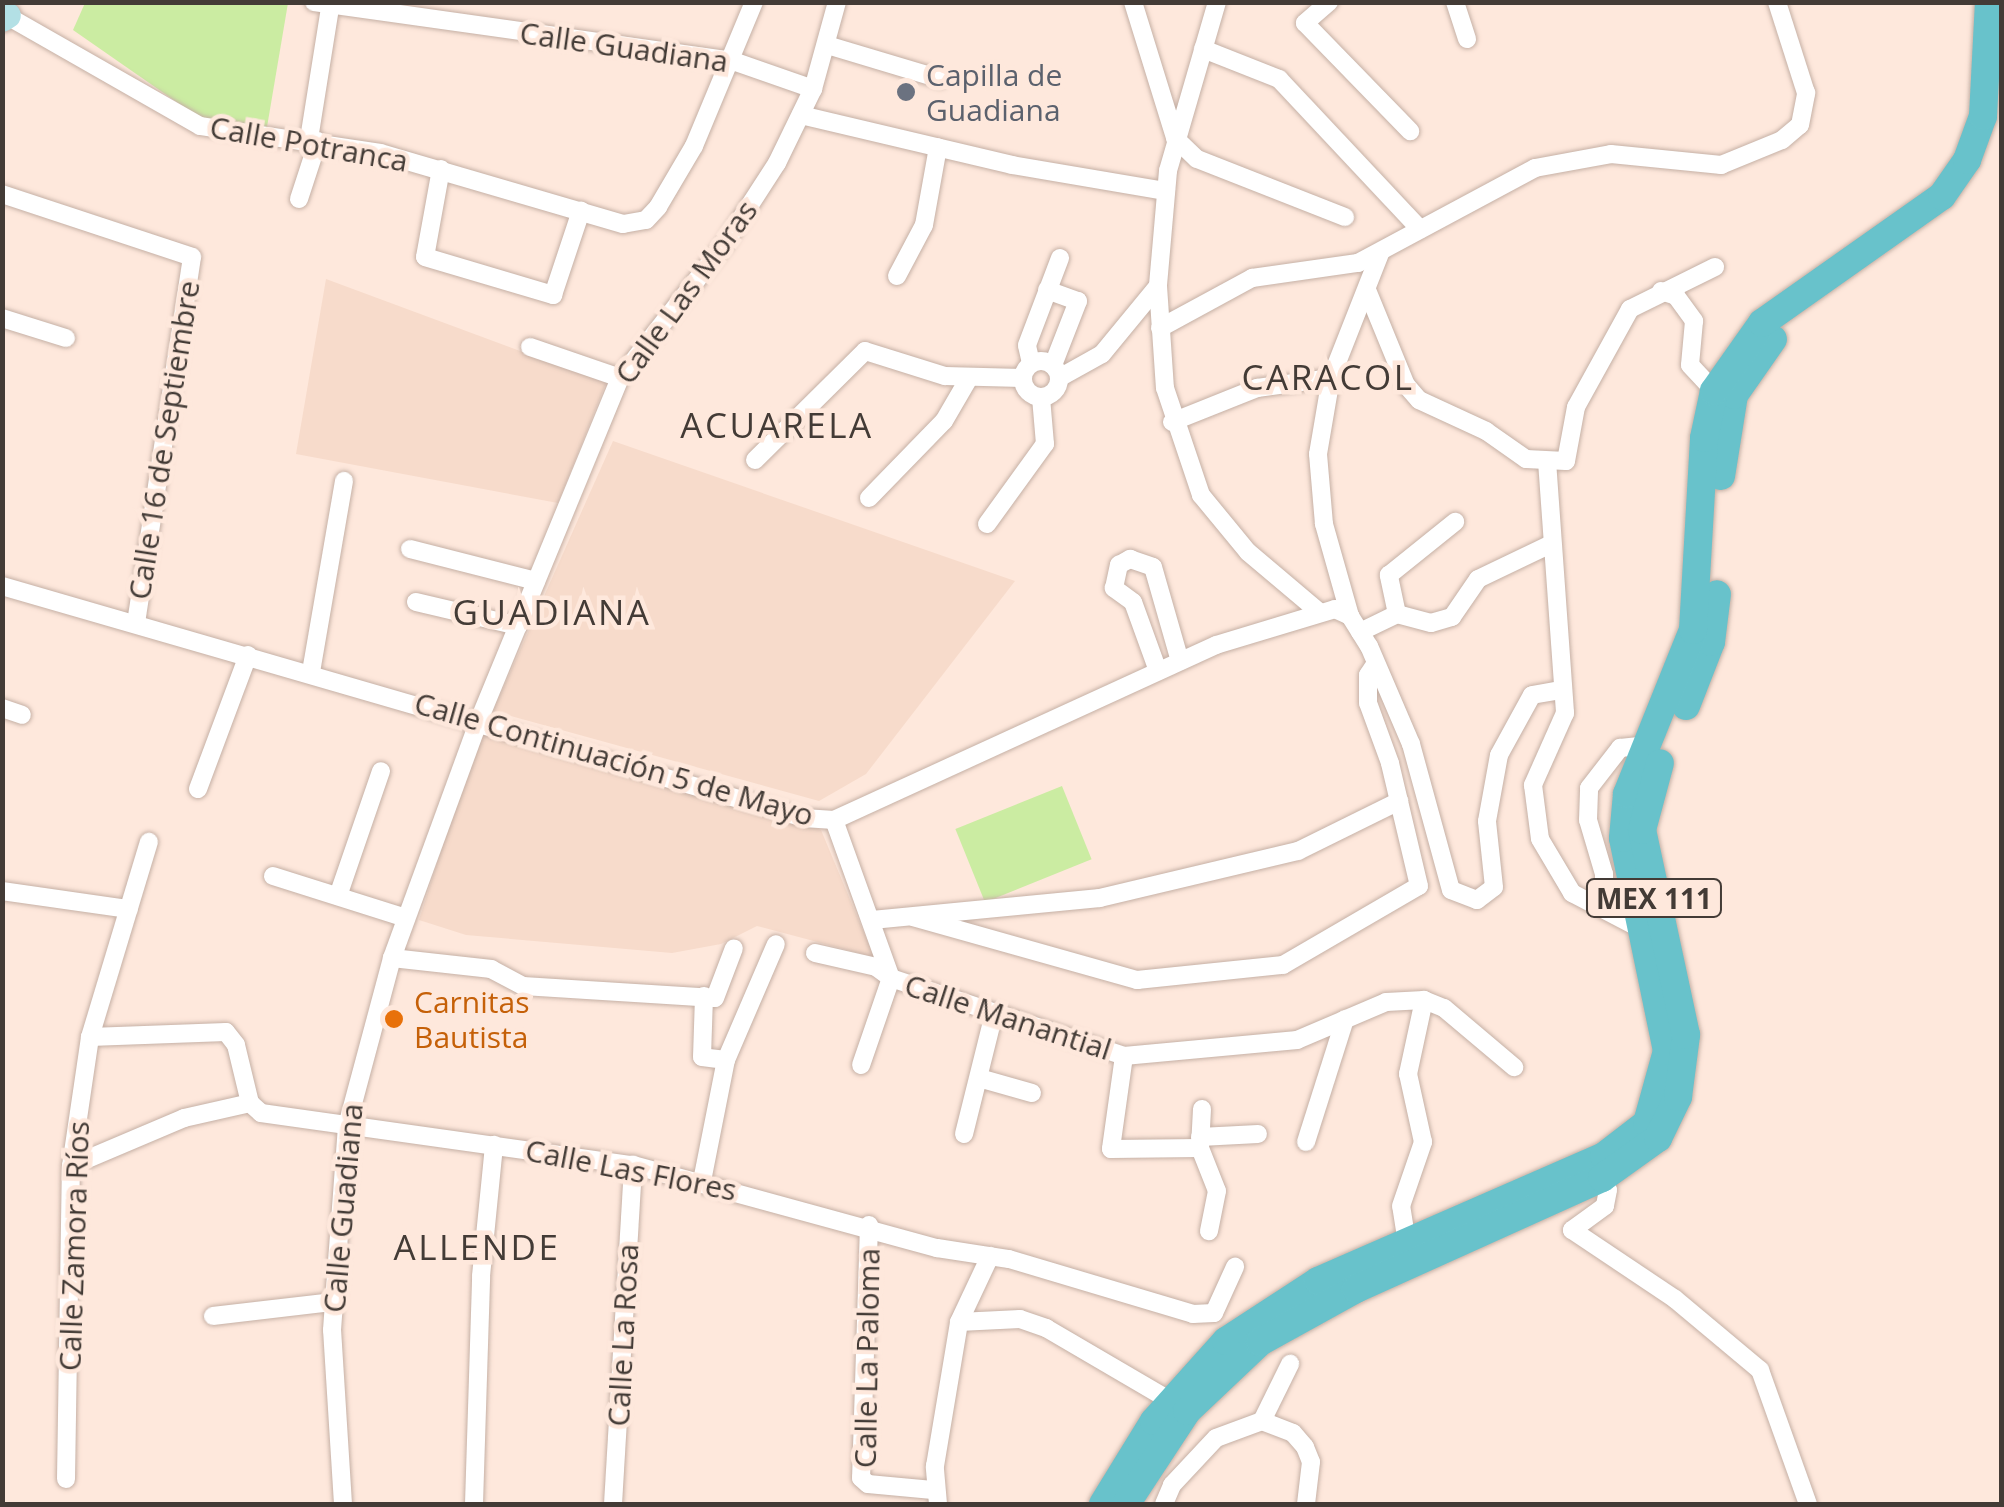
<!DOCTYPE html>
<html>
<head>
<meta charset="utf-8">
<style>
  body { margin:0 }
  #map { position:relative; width:2004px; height:1507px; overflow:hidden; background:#fee8dc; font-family:"Open Sans",sans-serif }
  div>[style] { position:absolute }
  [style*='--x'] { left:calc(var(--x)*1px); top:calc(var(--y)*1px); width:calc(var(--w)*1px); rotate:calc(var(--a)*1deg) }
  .built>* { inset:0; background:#f7dbcb }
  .green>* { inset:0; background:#cbeca2; transform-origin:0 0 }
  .roads { filter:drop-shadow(0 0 2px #c5b0a5) drop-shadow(0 0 2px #c5b0a5) }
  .minor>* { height:18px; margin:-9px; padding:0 9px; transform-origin:9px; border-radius:9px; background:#fff }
  .minor>.ring { margin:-9px; padding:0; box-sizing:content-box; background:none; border:18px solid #fff; border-radius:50% }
  .secondary>* { height:25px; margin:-12.5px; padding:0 12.5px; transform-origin:12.5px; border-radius:12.5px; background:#b3e0e5 }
  .primary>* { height:28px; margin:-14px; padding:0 14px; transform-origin:14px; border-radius:14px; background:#68c2cb }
  .dots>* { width:28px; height:28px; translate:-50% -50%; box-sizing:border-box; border:5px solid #fee8dc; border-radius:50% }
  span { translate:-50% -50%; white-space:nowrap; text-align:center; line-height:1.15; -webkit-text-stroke:9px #fee8dc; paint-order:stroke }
  .shield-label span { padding:2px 8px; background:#fee8dc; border:2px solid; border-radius:8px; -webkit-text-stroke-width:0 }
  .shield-label { font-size:28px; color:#433b36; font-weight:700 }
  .street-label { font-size:30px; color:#433b36 }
  .worship-label { font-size:30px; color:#5b616d }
  .left { translate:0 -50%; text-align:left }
  .food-label { font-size:30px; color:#c56008 }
  .quarter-label { font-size:35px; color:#433b36; letter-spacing:2.5px }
  .frame { position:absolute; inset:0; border:5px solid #433b36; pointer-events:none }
</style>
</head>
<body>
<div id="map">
  <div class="built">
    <i style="clip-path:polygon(326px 279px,606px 383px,558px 503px,296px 454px)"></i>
    <i style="clip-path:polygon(613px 441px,1015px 581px,866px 774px,819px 801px,493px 711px)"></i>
    <i style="clip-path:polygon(481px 726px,821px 830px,874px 957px,757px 926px,721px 944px,672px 953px,466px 935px,419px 920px)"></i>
  </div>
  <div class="green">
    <i style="clip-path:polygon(85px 3px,288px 3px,267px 127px,201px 119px,73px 30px)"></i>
    <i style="left:1062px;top:786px;width:79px;height:115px;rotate:68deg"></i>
  </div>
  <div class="roads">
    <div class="minor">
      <i style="--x:314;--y:2;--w:423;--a:8"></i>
      <i style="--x:733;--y:61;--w:85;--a:19.3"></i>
      <i style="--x:1133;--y:2;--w:142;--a:72.8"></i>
      <i style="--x:1175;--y:138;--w:30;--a:44"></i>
      <i style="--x:1197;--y:159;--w:159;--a:21.4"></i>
      <i style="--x:1217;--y:2;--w:176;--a:106.2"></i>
      <i style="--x:1168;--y:171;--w:115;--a:95"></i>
      <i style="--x:1158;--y:286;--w:102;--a:86.1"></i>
      <i style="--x:1165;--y:388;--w:113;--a:71.4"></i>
      <i style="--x:1201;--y:495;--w:74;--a:50.5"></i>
      <i style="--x:1248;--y:552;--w:92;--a:40.1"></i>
      <i style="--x:1329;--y:2;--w:32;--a:139"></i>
      <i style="--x:1305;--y:23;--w:151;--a:45.8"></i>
      <i style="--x:1455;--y:2;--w:39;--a:72"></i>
      <i style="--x:2;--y:13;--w:228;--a:29.7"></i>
      <i style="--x:200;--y:126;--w:182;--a:8.5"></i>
      <i style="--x:380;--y:153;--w:253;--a:16.3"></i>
      <i style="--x:623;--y:224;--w:23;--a:-10"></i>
      <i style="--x:646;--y:220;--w:18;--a:-47"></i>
      <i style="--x:658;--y:207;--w:71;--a:-59.5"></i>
      <i style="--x:694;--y:146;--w:156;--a:-67.4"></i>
      <i style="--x:827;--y:45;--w:118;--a:16.7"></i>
      <i style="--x:1203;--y:49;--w:82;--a:21.5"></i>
      <i style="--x:1279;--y:79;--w:206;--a:46.8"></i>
      <i style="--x:801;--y:115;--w:217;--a:13.3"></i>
      <i style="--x:1012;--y:165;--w:156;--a:9.6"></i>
      <i style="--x:309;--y:139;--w:139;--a:-80.9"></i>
      <i style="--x:441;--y:169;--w:89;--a:100.3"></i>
      <i style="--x:425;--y:257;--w:134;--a:16.5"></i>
      <i style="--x:553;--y:295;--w:89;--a:-71.6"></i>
      <i style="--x:2;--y:194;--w:200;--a:18.3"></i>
      <i style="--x:192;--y:257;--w:370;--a:98.7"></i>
      <i style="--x:299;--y:199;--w:61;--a:-71.9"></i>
      <i style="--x:897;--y:276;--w:58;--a:-62.1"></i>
      <i style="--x:924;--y:225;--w:79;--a:-79.8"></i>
      <i style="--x:1047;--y:290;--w:33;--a:20"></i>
      <i style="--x:1078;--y:301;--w:69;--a:111.3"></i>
      <i style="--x:1367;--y:290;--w:103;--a:67.7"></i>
      <i style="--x:1406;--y:385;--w:20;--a:49"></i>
      <i style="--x:1419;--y:400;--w:74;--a:24.8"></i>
      <i style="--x:1486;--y:431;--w:49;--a:35"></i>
      <i style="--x:1526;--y:459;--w:40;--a:2.9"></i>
      <i style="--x:1566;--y:461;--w:55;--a:-79.5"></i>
      <i style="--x:1576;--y:407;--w:112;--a:-61.1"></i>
      <i style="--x:1630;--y:309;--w:95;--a:-26.3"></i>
      <i style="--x:1661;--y:291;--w:16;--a:18"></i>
      <i style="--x:1676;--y:296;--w:31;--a:54"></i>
      <i style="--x:1694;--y:321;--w:44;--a:95.2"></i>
      <i style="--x:1690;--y:365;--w:35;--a:47"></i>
      <i style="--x:2;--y:318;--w:67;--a:17.4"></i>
      <i style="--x:1160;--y:328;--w:105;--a:-28.5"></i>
      <i style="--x:1252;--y:278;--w:107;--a:-8.1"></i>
      <i style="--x:1358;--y:263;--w:201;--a:-28.2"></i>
      <i style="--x:1535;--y:168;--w:77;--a:-10.4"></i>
      <i style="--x:1611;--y:154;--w:111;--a:5.7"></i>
      <i style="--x:1721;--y:165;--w:66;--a:-22.3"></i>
      <i style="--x:1782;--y:140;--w:23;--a:-40"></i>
      <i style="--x:1800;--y:125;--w:33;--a:-79"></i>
      <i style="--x:1806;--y:93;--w:96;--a:-107.7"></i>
      <i style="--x:530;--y:347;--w:95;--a:19"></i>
      <i class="ring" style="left:1023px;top:361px;width:18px;height:18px"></i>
      <i style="--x:1031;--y:363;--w:18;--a:-103"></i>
      <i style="--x:1027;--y:345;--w:93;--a:-69.2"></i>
      <i style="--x:1059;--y:378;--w:49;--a:-29.2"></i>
      <i style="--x:1102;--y:354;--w:88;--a:-50.5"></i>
      <i style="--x:1172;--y:422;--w:92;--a:-21.8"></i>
      <i style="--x:1257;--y:388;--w:75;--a:-7.7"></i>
      <i style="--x:755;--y:460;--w:155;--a:-44.7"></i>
      <i style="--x:865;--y:351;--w:84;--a:17.4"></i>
      <i style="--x:945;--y:376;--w:77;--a:1.5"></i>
      <i style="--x:1547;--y:461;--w:253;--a:85.9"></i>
      <i style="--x:1565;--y:713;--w:79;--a:114"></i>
      <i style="--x:1533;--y:785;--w:54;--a:82.6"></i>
      <i style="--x:1540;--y:839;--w:63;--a:59.3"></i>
      <i style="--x:1572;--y:893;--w:78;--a:27.6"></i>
      <i style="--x:869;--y:498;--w:107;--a:-45.8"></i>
      <i style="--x:944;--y:421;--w:50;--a:-59.8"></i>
      <i style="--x:987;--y:524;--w:99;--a:-54.1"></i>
      <i style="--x:1045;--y:444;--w:47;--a:-94.9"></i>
      <i style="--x:410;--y:549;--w:130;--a:14.3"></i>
      <i style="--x:2;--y:586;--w:835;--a:16.13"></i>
      <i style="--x:804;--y:818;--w:30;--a:4"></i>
      <i style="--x:834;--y:820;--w:420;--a:-24.6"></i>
      <i style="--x:1216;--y:645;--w:124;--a:-16.8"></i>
      <i style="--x:1335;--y:609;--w:17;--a:25"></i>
      <i style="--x:1350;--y:616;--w:36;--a:58"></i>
      <i style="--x:1369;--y:646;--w:107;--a:66.8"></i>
      <i style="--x:1411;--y:744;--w:151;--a:74.7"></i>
      <i style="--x:1451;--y:890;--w:28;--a:21"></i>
      <i style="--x:1477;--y:900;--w:21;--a:-37"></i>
      <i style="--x:1494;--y:887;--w:66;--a:-96.1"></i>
      <i style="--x:1487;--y:821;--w:67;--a:-79.7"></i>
      <i style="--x:1499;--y:755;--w:68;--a:-61.2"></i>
      <i style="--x:1532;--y:695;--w:27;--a:-10"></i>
      <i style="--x:416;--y:602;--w:105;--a:13.2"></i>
      <i style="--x:1397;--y:614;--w:35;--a:15"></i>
      <i style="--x:1431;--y:623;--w:22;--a:-16"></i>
      <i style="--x:1452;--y:617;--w:46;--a:-55.6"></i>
      <i style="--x:1478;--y:579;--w:81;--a:-25.6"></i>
      <i style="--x:1397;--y:614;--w:40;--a:-102"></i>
      <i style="--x:1389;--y:575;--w:85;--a:-38.8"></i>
      <i style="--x:1350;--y:616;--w:96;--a:-105.8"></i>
      <i style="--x:1324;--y:524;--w:70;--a:-94.9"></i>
      <i style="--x:1318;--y:454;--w:77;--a:-80.3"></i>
      <i style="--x:1331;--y:378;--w:136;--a:-68.5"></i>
      <i style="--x:1360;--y:632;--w:41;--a:-25.9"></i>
      <i style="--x:1158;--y:671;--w:73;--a:-109.9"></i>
      <i style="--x:1133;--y:602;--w:24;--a:-144"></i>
      <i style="--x:1114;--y:588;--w:24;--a:-78"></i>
      <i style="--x:1119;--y:565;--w:13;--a:-29"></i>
      <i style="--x:1130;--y:559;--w:24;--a:19"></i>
      <i style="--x:1153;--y:567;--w:98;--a:74"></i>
      <i style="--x:311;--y:672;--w:194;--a:-80.2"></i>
      <i style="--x:2;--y:708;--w:21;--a:19"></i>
      <i style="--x:198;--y:789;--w:143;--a:-69.5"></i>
      <i style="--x:834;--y:820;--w:168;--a:70.2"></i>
      <i style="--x:891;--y:978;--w:92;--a:109"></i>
      <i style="--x:273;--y:876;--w:139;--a:17.5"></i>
      <i style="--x:2;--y:891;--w:128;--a:8.1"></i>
      <i style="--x:338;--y:896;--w:132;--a:-71"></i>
      <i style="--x:1590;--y:899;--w:18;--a:-41"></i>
      <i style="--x:1604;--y:887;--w:13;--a:-90"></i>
      <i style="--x:1604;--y:874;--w:56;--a:-106.5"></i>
      <i style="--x:1588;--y:820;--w:32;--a:-88"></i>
      <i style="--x:1589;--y:788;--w:51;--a:-52.2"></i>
      <i style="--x:1620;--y:748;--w:29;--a:-6"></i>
      <i style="--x:913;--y:917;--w:233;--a:15.7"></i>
      <i style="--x:1137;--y:980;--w:147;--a:-5.9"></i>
      <i style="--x:1283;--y:965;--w:157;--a:-30.2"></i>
      <i style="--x:1419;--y:886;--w:126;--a:-103.3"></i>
      <i style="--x:1390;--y:763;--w:64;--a:-110.1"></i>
      <i style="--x:1368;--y:703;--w:28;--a:-90"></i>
      <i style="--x:1368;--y:675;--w:14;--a:-56"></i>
      <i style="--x:872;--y:920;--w:229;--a:-5.5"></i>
      <i style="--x:1100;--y:898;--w:204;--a:-13.4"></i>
      <i style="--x:1298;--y:851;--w:113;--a:-26.3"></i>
      <i style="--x:815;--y:953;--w:63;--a:12.9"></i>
      <i style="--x:876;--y:967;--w:19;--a:36"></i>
      <i style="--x:891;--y:978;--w:246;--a:18.5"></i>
      <i style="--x:1124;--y:1056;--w:174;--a:-5.3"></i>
      <i style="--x:1297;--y:1040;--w:97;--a:-23.1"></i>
      <i style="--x:1386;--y:1002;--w:38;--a:-3"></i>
      <i style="--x:1424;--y:1000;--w:22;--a:22"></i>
      <i style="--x:1444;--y:1008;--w:92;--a:40.1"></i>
      <i style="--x:392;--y:958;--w:100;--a:6.3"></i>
      <i style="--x:491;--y:969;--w:36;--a:28"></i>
      <i style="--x:523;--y:986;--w:192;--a:3.6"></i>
      <i style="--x:715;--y:998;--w:53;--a:-69.2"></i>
      <i style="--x:90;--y:1037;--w:136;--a:-2.1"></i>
      <i style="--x:226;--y:1032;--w:16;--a:52"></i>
      <i style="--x:236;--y:1045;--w:60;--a:76.4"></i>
      <i style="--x:250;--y:1103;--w:15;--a:42"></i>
      <i style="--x:261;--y:1113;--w:376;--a:8"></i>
      <i style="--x:633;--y:1165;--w:315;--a:15.3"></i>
      <i style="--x:937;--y:1248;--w:73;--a:8.7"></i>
      <i style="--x:1009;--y:1259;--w:192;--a:16.6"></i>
      <i style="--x:1193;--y:1314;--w:21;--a:-3"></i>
      <i style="--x:1214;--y:1313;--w:51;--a:-65.5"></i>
      <i style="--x:1124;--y:1056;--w:94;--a:98"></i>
      <i style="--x:1111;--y:1149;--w:89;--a:-0.6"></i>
      <i style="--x:726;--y:1060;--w:126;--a:-66.7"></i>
      <i style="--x:979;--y:1078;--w:55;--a:15.8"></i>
      <i style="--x:1202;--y:1109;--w:39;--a:93"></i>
      <i style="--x:1200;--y:1148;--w:46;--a:68.4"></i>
      <i style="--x:1217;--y:1191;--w:41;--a:101.3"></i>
      <i style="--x:964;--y:1134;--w:124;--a:-76"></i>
      <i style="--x:1200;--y:1137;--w:58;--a:-3"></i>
      <i style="--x:1306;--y:1142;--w:129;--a:-72.4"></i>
      <i style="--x:71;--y:1166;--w:123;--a:-23"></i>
      <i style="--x:184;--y:1118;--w:68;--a:-12.8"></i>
      <i style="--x:1602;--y:1178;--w:13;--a:63"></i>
      <i style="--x:1608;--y:1190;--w:16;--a:101"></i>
      <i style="--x:1605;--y:1206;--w:41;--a:144"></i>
      <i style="--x:1572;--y:1230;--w:124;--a:33.8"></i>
      <i style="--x:1675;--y:1299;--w:111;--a:39.9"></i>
      <i style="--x:1760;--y:1370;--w:142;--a:70.3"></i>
      <i style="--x:702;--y:1181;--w:123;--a:-78.8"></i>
      <i style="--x:726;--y:1060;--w:24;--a:-173"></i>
      <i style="--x:702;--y:1057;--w:61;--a:-88.1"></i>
      <i style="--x:869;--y:1225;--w:253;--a:91.8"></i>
      <i style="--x:861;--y:1478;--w:9;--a:41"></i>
      <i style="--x:868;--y:1484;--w:65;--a:5.3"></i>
      <i style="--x:1407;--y:1243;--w:37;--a:-99"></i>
      <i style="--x:1401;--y:1206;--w:68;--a:-71"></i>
      <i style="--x:1423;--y:1142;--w:70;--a:-102.4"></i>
      <i style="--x:1408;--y:1074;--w:76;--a:-77.8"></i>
      <i style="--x:213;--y:1316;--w:121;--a:-6.7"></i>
      <i style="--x:959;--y:1322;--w:61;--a:-2.8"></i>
      <i style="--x:1020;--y:1319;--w:28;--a:19"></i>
      <i style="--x:1046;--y:1328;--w:145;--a:30.3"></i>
      <i style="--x:1262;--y:1421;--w:64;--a:-63.8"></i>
      <i style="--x:66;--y:1479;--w:313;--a:-89.1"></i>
      <i style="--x:71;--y:1166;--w:130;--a:-81.6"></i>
      <i style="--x:90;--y:1037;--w:204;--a:-73.2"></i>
      <i style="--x:343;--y:1504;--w:174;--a:-93.6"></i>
      <i style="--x:332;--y:1330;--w:205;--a:-85.8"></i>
      <i style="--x:347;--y:1126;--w:174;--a:-75"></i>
      <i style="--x:392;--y:958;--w:253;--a:-69.9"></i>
      <i style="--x:479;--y:720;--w:370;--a:-67.6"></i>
      <i style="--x:620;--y:378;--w:169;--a:-52"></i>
      <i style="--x:724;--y:245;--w:98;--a:-57.1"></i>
      <i style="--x:777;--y:163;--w:82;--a:-64.1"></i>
      <i style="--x:813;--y:89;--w:90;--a:-74.6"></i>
      <i style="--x:474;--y:1504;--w:228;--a:-88.2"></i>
      <i style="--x:481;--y:1276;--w:132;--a:-84.3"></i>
      <i style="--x:613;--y:1504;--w:340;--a:-86.6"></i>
      <i style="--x:938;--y:1504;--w:38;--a:-95"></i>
      <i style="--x:935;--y:1466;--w:146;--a:-80.5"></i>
      <i style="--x:959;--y:1322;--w:73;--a:-64.8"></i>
      <i style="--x:1164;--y:1504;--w:21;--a:-67"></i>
      <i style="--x:1172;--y:1485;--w:64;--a:-46.9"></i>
      <i style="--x:1216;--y:1438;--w:49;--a:-20.3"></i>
      <i style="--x:1262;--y:1421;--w:33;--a:21"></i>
      <i style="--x:1293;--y:1433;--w:18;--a:49"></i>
      <i style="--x:1305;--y:1447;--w:16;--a:68"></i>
      <i style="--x:1311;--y:1462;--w:42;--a:96.8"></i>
    </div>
    <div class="secondary">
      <i style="--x:2;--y:19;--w:7;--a:-34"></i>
    </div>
    <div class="primary">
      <i style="--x:1721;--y:476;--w:82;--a:-80.9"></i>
      <i style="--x:1734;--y:395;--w:68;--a:-55.1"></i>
      <i style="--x:1686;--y:706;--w:69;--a:-68.7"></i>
      <i style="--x:1711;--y:642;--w:48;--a:-82.9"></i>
      <i style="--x:1103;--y:1504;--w:97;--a:-58.4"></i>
      <i style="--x:1154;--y:1421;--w:108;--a:-48"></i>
      <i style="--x:1226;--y:1341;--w:110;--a:-33.1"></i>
      <i style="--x:1318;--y:1281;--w:312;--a:-23.6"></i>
      <i style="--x:1604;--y:1156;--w:54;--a:-37.5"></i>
      <i style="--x:1647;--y:1123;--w:75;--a:-74.5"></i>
      <i style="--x:1667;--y:1051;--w:217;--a:-101.7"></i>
      <i style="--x:1623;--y:838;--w:44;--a:-84.8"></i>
      <i style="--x:1627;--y:794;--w:177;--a:-68.1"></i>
      <i style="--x:1693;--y:630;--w:192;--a:-86.7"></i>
      <i style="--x:1704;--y:438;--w:48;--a:-78"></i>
      <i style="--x:1714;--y:391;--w:83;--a:-54.8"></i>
      <i style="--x:1762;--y:323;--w:220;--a:-35.2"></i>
      <i style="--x:1942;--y:196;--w:44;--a:-55.2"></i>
      <i style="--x:1967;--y:160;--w:47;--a:-70"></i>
      <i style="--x:1983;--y:116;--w:114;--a:-87"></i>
      <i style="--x:1126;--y:1504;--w:111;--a:-56.7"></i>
      <i style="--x:1187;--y:1411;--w:100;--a:-43.4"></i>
      <i style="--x:1260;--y:1342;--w:110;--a:-28.9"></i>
      <i style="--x:1356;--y:1289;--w:270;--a:-24.3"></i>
      <i style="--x:1602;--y:1178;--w:69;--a:-35.5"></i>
      <i style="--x:1658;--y:1138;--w:46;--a:-64"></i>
      <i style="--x:1678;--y:1097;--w:63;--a:-82.6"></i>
      <i style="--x:1686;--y:1035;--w:210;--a:-102.1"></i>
      <i style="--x:1642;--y:830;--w:69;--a:-75"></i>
    </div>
  </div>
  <div class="dots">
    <i style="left:906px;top:92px;background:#6b7280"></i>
    <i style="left:394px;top:1019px;background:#e8710a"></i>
  </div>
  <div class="shield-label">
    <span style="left:1654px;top:898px">MEX 111</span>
  </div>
  <div class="street-label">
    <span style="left:624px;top:47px;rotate:8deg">Calle Guadiana</span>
    <span style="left:309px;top:144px;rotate:10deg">Calle Potranca</span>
    <span style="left:686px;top:292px;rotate:-54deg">Calle Las Moras</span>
    <span style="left:164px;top:440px;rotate:-81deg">Calle 16 de Septiembre</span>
    <span style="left:614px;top:759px;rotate:16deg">Calle Continuación 5 de Mayo</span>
    <span style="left:1008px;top:1017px;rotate:18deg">Calle Manantial</span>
    <span style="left:631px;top:1170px;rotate:11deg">Calle Las Flores</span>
    <span style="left:343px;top:1208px;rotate:-85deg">Calle Guadiana</span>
    <span style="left:74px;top:1246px;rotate:-88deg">Calle Zamora Ríos</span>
    <span style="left:623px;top:1335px;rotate:-87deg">Calle La Rosa</span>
    <span style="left:867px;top:1358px;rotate:-89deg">Calle La Paloma</span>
  </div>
  <div class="worship-label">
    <span class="left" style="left:926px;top:92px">Capilla de<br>Guadiana</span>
  </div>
  <div class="food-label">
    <span class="left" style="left:414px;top:1019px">Carnitas<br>Bautista</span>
  </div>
  <div class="quarter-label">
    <span style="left:1328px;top:377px">CARACOL</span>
    <span style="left:777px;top:425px">ACUARELA</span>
    <span style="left:552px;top:612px">GUADIANA</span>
    <span style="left:477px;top:1247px">ALLENDE</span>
  </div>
  <div class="frame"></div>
</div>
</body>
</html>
